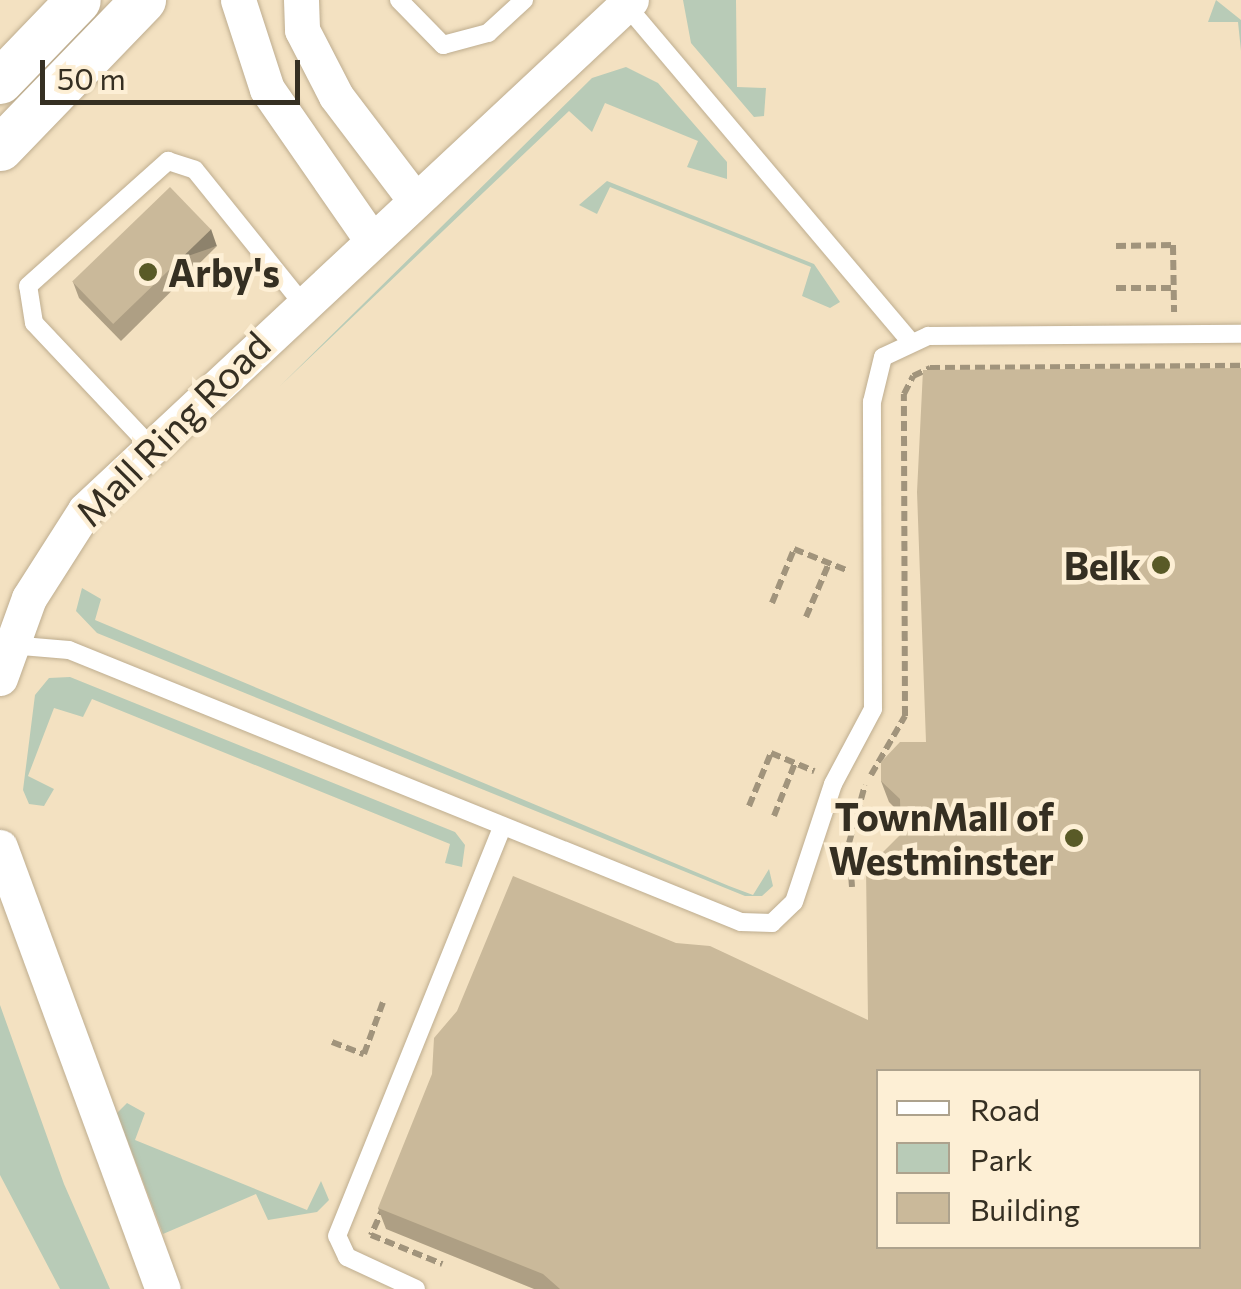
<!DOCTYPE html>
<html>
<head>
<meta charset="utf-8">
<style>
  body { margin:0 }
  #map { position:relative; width:1241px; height:1289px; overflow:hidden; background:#f3e1c1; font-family:Commissioner,sans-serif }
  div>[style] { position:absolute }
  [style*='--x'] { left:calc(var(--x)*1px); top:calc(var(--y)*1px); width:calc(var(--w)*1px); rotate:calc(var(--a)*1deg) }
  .green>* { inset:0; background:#b8cbb7 }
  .path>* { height:6px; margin-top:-3px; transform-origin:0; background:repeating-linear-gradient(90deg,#a1947c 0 10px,transparent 0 15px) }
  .roads { filter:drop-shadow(0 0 2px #bead8f) drop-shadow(0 0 2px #bead8f) }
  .service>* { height:18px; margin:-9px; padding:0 9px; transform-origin:9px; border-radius:9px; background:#fff }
  .minor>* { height:35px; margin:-17.5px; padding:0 17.5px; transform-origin:17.5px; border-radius:17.5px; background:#fff }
  .tertiary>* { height:45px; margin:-22.5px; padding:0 22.5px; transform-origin:22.5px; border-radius:22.5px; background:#fff }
  .wall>* { inset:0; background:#ae9f84 }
  .shaded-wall>* { inset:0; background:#8d826c; transform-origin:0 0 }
  .building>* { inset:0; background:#cab99a; transform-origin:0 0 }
  .dots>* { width:28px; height:28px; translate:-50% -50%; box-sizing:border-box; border:5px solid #fdefd5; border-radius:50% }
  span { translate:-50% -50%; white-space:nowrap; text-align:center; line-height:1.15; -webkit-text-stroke:9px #fdefd5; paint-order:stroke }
  .poi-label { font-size:38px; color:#352f22; font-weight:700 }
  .left { translate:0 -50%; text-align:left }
  .right { translate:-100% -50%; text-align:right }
  .street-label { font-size:38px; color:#352f22 }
  .legend { position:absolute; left:876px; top:1069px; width:325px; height:180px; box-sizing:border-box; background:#fdefd5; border:2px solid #ada28d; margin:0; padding:12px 18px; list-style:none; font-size:30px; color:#352f22 }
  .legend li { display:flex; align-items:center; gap:20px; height:50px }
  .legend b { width:50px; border:2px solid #ada28d }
  .scale { position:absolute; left:40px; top:60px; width:260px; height:45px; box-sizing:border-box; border:5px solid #352f22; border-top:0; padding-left:12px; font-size:30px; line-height:35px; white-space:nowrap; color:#352f22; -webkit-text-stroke:8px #fdefd5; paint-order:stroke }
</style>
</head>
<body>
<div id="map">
  <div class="green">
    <i style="clip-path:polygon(683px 0,736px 0,737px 87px,766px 88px,764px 116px,754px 117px,691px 43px)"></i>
    <i style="clip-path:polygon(1216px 0,1241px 20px,1241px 51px,1238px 22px,1208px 22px)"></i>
    <i style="clip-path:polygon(626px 67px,658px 83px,727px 162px,727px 179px,687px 167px,698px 141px,605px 103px,592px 132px,569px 111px,280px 386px,592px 78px)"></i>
    <i style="clip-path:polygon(607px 181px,814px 264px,840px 302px,830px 308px,802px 296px,811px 267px,610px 187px,597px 214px,579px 205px)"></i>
    <i style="clip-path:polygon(82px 588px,101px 599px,95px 620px,729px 886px,753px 895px,769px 869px,773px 886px,762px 896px,745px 896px,97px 633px,76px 611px)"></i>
    <i style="clip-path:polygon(70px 677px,455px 832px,465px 845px,462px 867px,445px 863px,450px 844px,92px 699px,83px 717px,54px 708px,28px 776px,54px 789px,44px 806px,29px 804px,23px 790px,35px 695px,49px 678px)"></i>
    <i style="clip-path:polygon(0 1005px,64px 1184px,110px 1289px,60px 1289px,0 1175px)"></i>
    <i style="clip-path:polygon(127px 1103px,145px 1113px,135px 1140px,307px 1210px,321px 1181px,329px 1200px,317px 1212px,268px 1220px,256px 1194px,163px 1234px,117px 1113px)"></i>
  </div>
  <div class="path">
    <i style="--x:1116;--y:246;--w:57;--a:-1"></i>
    <i style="--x:1173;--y:245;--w:67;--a:89.1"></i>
    <i style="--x:1116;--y:288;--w:58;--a:0"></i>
    <i style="--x:772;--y:603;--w:58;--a:-67.8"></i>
    <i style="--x:794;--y:549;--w:59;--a:21.8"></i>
    <i style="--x:806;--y:617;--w:59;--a:-66.9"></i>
    <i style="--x:871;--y:775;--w:68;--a:-60"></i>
    <i style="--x:905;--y:716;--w:322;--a:-90.2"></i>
    <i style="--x:904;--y:394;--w:20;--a:-63"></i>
    <i style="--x:913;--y:376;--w:19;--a:-25"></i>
    <i style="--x:930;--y:368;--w:311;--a:-0.4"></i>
    <i style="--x:749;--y:806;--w:57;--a:-67.5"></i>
    <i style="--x:771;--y:753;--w:47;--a:22.7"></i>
    <i style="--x:774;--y:816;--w:57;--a:-68.4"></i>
    <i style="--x:852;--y:887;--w:44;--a:-93.9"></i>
    <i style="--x:849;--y:843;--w:60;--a:-74.6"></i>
    <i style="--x:332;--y:1042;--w:34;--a:21"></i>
    <i style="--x:364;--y:1054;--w:55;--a:-69.9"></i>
    <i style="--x:384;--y:1206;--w:32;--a:114"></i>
    <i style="--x:371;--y:1235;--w:77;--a:22.2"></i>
  </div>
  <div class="roads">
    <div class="service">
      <i style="--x:399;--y:0;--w:63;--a:45.6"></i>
      <i style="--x:443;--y:45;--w:47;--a:-14.9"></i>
      <i style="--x:488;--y:33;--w:49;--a:-42.5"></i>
      <i style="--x:626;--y:5;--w:437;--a:49.8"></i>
      <i style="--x:150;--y:446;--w:169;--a:-133.3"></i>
      <i style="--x:34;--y:323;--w:37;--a:-99"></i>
      <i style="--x:28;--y:286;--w:188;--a:-41.8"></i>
      <i style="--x:168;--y:161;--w:28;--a:18"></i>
      <i style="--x:195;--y:170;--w:169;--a:51.2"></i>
      <i style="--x:10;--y:645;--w:59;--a:4.8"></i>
      <i style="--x:69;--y:650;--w:725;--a:22.04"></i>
      <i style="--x:741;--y:922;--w:31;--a:2"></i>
      <i style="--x:772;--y:923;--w:30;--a:-44"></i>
      <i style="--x:794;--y:902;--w:124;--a:-71.7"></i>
      <i style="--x:833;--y:784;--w:85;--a:-61.9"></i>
      <i style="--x:873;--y:709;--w:307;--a:-90.2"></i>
      <i style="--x:872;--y:402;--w:46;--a:-76.3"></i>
      <i style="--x:883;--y:357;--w:50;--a:-25"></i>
      <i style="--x:928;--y:336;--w:313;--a:-0.4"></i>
      <i style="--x:416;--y:1289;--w:76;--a:-155.1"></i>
      <i style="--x:347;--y:1257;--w:23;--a:-115"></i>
      <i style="--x:337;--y:1236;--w:442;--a:-68"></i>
    </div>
    <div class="minor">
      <i style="--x:238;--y:0;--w:94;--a:72"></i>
      <i style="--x:267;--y:89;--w:183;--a:55.3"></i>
      <i style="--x:301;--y:0;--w:30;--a:88"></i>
      <i style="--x:302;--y:30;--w:74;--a:62.7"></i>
      <i style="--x:336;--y:96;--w:131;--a:52.8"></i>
      <i style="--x:0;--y:678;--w:85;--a:-70.1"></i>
      <i style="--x:29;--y:598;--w:104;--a:-57.5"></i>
      <i style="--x:85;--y:510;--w:747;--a:-43.05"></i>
      <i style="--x:0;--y:847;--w:471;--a:69.8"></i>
    </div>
    <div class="tertiary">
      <i style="--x:0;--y:81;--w:112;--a:-46.1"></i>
      <i style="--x:0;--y:148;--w:206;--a:-46"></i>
    </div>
  </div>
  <div class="wall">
    <i style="clip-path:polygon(217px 246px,121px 341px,79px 298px,73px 282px)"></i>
    <i style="clip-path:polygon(881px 762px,1241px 1289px,534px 1289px,386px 1229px,378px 1208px,868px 1020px,901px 834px,900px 813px,889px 802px,881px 781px)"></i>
  </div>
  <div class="shaded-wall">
    <i style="left:211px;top:229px;width:18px;height:135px;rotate:71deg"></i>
  </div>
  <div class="building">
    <i style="left:170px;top:187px;width:59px;height:136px;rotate:46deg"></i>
    <i style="clip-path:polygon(evenodd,1241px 368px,1241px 1289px,560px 1289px,543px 1274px,378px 1208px,432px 1074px,434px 1038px,457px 1011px,513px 876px,676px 943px,710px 946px,868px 1020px,866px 869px,901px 834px,900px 799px,881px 781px,881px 762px,900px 742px,926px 742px,917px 492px,923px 370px,1241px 368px,878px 1072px,1198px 1072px,1198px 1246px,878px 1246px,878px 1072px)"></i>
  </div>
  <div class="dots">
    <i style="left:148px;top:272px;background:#595a27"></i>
    <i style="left:1161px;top:565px;background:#595a27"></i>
    <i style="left:1074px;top:838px;background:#595a27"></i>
  </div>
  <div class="poi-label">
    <span class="left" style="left:168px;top:272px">Arby's</span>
    <span class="right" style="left:1141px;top:565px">Belk</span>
    <span class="right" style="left:1054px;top:838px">TownMall of<br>Westminster</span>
  </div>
  <div class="street-label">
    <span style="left:172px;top:428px;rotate:-45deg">Mall Ring Road</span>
  </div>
  <ul class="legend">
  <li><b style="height:12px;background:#fff"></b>Road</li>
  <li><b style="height:28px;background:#b8cbb7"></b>Park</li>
  <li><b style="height:28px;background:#cab99a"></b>Building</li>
  </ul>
  <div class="scale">50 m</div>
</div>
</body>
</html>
